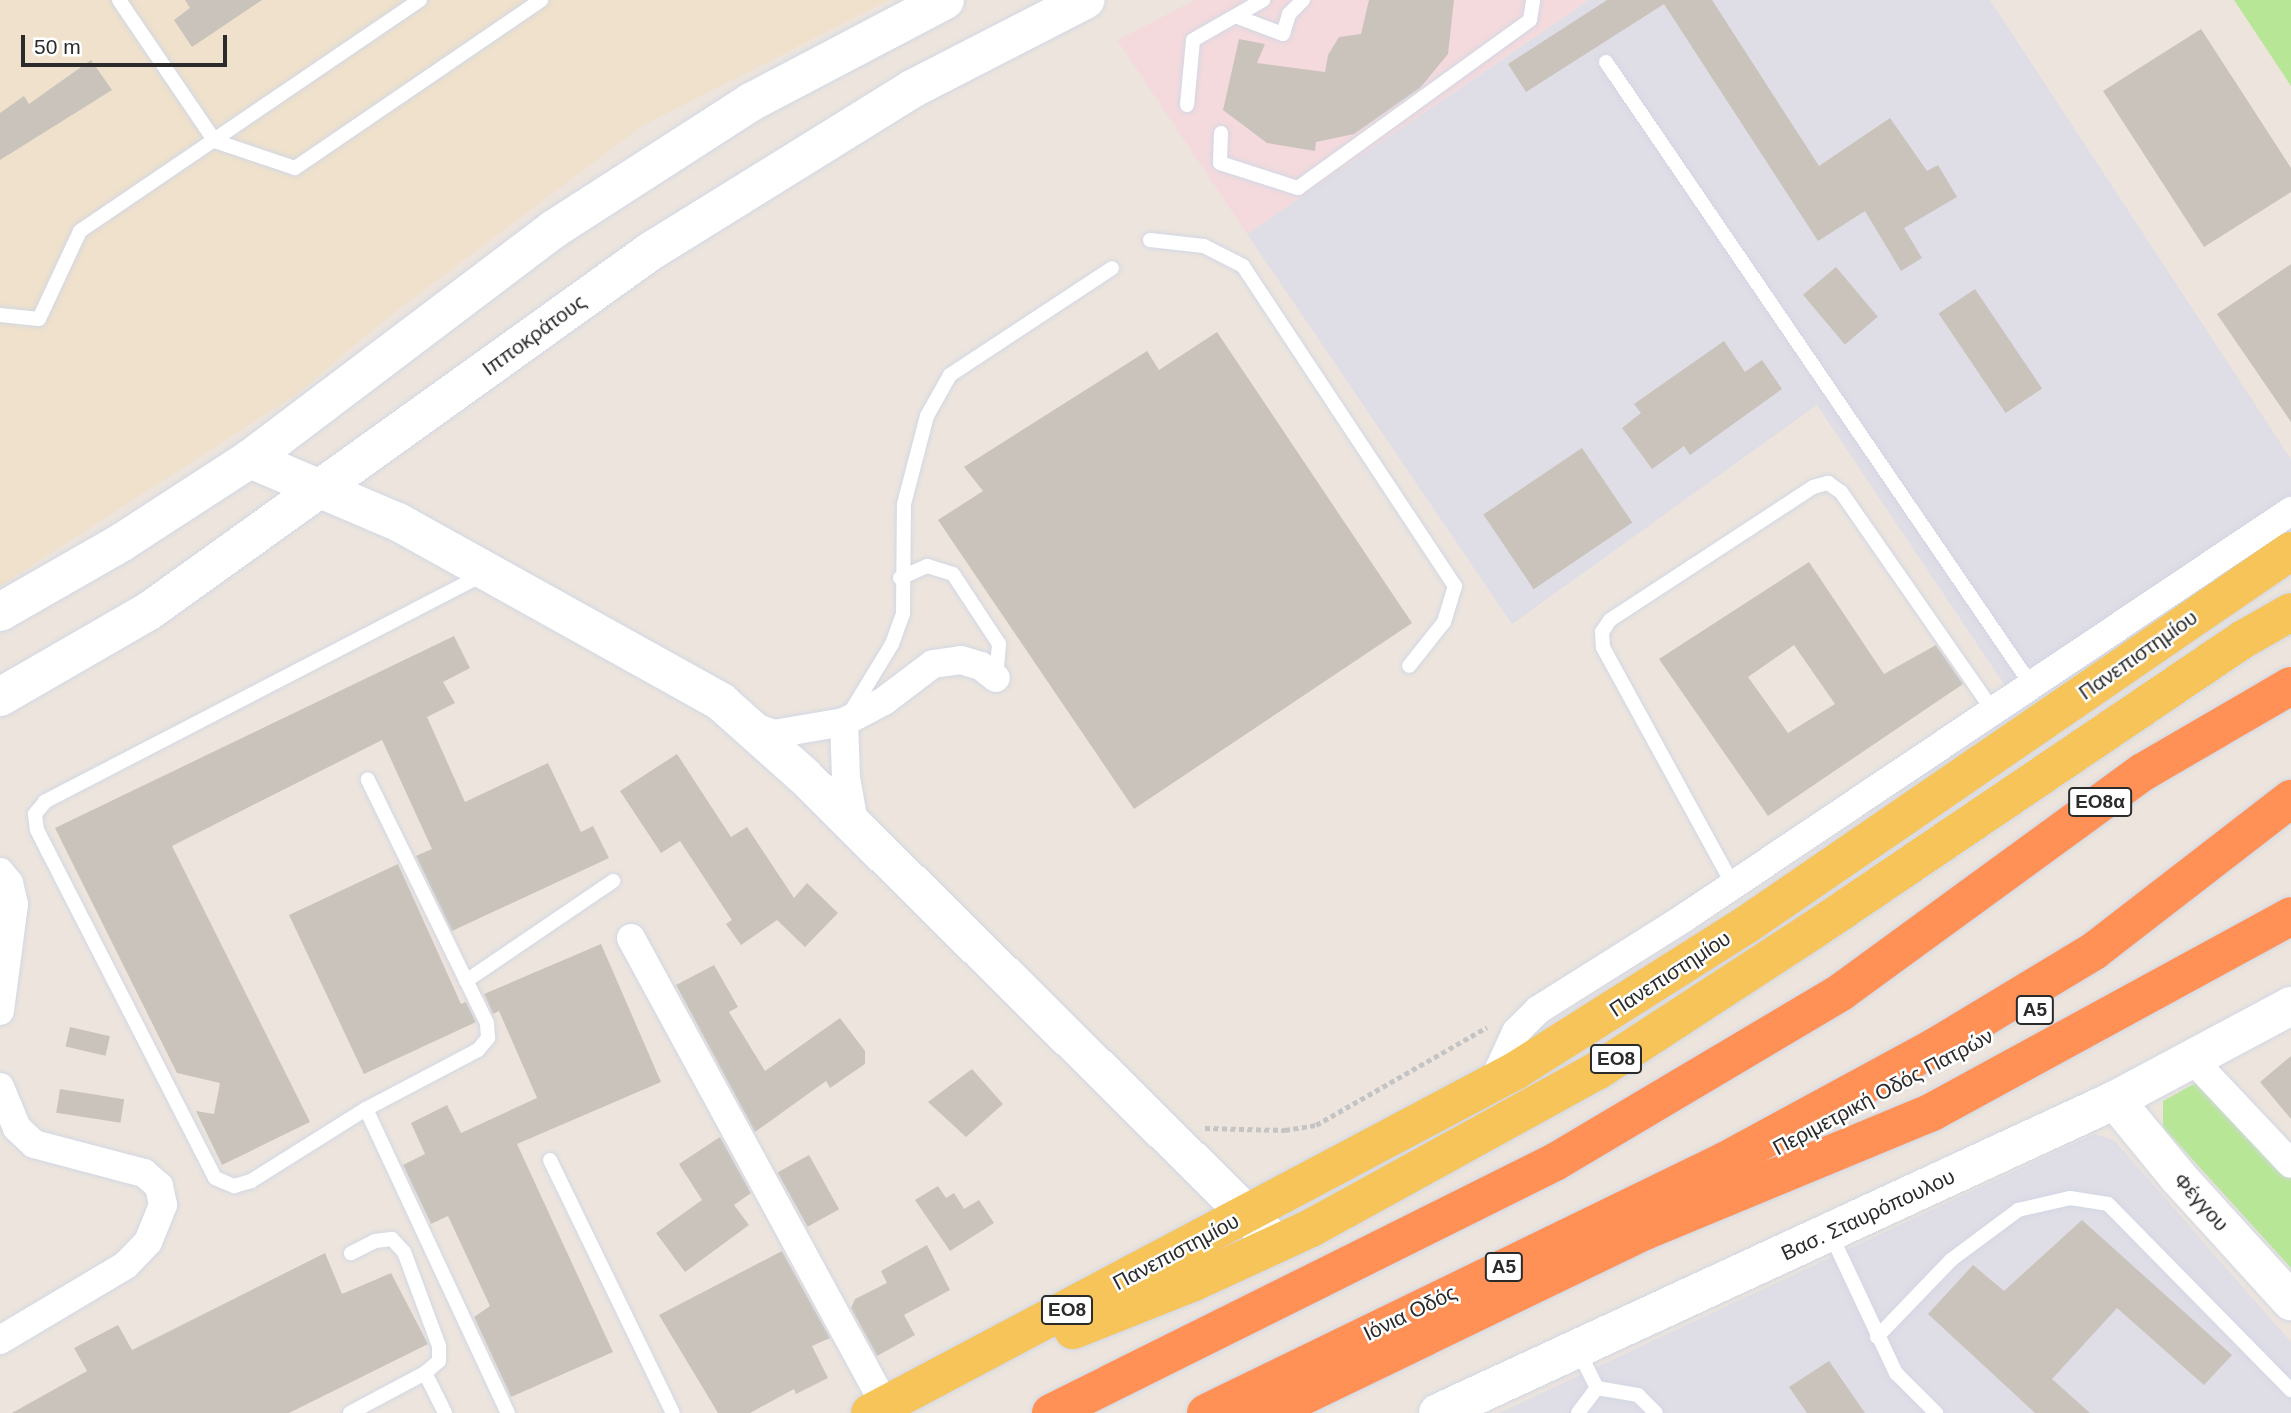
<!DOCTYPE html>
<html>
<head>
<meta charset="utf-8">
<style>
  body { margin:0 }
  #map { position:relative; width:2291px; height:1413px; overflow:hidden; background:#ede5dd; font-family:Helvetica,sans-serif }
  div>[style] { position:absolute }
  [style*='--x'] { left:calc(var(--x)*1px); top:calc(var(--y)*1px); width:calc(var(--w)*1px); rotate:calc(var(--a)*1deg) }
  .industrial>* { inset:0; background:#dfdde6 }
  .education>* { inset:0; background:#efe1cb }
  .medical>* { inset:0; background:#f4dadd }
  .green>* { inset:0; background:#b8e697 }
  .building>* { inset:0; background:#c9c3bb; transform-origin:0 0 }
  .path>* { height:4.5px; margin-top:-2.25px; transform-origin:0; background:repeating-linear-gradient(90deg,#c4c4c4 0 5px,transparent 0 8.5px) }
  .roads { filter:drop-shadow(0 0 2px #d2d7e4) drop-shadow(0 0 2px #d2d7e4) }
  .lane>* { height:14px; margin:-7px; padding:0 7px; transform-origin:7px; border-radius:7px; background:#fff }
  .street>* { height:28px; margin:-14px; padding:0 14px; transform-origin:14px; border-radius:14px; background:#fff }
  .secondary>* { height:38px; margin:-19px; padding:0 19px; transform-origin:19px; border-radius:19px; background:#fff }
  .primary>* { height:38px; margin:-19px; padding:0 19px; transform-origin:19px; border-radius:19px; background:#f6c459 }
  .highway>* { height:38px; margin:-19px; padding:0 19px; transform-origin:19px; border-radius:19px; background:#ff9156 }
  span { translate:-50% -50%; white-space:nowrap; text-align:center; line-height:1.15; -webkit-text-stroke:5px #fff; paint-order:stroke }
  .shield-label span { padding:2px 5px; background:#fff; border:2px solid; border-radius:5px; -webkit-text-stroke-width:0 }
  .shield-label { font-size:19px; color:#2b2b2b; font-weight:700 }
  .street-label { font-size:21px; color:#2b2b2b }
  .scale { position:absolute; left:21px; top:35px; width:206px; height:32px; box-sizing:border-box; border:4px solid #2b2b2b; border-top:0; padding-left:9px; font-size:21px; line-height:24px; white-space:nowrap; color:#2b2b2b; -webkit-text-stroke:5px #fff; paint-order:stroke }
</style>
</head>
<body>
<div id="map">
  <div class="industrial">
    <i style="clip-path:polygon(1589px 0,1990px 0,2291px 459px,2291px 496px,2132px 600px,2012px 696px,1817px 405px,1512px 624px,1247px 234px)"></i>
    <i style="clip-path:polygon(2094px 1134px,2114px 1140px,2291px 1342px,2291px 1413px,1499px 1413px)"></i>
  </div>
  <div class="education">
    <i style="clip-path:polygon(0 0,889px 0,642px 126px,387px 318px,297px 394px,0 586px)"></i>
  </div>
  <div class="medical">
    <i style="clip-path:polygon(1195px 0,1588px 0,1247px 234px,1117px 40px)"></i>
  </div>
  <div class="green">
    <i style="clip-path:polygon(2234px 0,2291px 0,2291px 86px)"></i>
    <i style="clip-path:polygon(2201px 1080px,2291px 1176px,2291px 1268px,2163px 1127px,2163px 1101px)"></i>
  </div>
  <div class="building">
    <i style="clip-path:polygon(185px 0,262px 0,192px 47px,174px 20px,190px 8px)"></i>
    <i style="clip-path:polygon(1369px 0,1454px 0,1448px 54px,1420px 88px,1354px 134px,1316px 142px,1315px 151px,1267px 143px,1223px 110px,1239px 39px,1265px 44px,1257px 63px,1325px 72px,1328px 55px,1339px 37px,1361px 34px)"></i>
    <i style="clip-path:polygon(1607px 0,1712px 0,1819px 166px,1890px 118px,1927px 171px,1938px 165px,1957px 197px,1904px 228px,1922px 258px,1901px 271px,1865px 211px,1818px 241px,1664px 4px,1526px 92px,1508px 64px)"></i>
    <i style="clip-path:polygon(2201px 29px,2291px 168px,2291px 192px,2204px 247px,2103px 91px)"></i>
    <i style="clip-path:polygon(91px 60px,112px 90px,0 160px,0 113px,24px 96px,29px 104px)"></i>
    <i style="clip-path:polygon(2291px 264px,2291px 422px,2217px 314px)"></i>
    <i style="left:1836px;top:267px;width:65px;height:43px;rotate:50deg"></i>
    <i style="left:1975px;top:289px;width:120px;height:44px;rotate:56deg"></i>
    <i style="clip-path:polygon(1217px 332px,1412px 623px,1134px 809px,938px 520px,983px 491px,964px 467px,1147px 351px,1159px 370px)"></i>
    <i style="clip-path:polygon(1724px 341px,1745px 372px,1762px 360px,1782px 389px,1690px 455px,1684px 446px,1652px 469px,1622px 428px,1641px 413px,1634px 404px)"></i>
    <i style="left:1582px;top:448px;width:90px;height:119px;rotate:56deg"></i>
    <i style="clip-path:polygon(evenodd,1809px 562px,1884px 674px,1936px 645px,1963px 684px,1768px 816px,1659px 659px,1809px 562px,1794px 645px,1835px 704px,1788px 733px,1748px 677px,1794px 645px)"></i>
    <i style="clip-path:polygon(454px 636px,470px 668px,443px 682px,455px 703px,427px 717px,465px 802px,548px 763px,581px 832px,593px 826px,609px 858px,452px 931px,416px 856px,432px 849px,382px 740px,172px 846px,310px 1122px,222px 1165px,196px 1111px,214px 1114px,220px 1083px,177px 1073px,55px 828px)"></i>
    <i style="clip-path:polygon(677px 754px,731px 837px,747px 827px,794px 898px,807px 883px,838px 913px,805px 947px,777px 920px,741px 945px,726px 924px,732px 920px,680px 841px,661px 853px,620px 791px)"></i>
    <i style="clip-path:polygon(398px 864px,461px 1004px,466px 1002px,476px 1022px,364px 1074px,289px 915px)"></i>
    <i style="clip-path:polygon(601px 944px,661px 1082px,517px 1144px,613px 1352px,511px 1397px,474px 1317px,490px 1306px,448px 1216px,431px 1224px,403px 1165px,425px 1154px,411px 1123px,447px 1105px,461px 1133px,537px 1098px,499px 1011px,493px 1014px,484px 994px)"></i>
    <i style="clip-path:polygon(714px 965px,738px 1007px,729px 1012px,765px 1071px,840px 1018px,865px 1051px,865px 1064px,830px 1088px,826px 1081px,755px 1132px,676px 985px)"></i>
    <i style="left:70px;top:1027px;width:41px;height:20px;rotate:13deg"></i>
    <i style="clip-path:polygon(2291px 1056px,2291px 1119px,2260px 1082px)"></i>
    <i style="clip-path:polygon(972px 1069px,1003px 1104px,966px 1137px,928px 1102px)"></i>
    <i style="left:60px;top:1089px;width:65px;height:24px;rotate:9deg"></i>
    <i style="clip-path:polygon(720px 1137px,751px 1193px,734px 1205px,749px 1225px,685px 1272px,656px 1233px,702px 1200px,679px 1164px)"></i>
    <i style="left:809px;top:1155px;width:62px;height:36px;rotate:61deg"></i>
    <i style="clip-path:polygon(938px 1186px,946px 1198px,954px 1193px,964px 1209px,979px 1200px,994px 1223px,950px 1251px,915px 1200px)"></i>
    <i style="clip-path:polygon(2082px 1220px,2232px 1355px,2204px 1385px,2117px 1308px,2052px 1379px,2090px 1413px,2035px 1413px,1928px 1314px,1973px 1265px,2004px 1291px)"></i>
    <i style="clip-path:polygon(927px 1245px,950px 1290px,904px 1315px,915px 1335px,877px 1356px,851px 1308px,855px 1299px,887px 1283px,881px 1271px)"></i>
    <i style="clip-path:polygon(782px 1251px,830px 1338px,812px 1346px,828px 1378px,796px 1394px,794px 1389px,750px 1413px,718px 1413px,659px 1315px)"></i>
    <i style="clip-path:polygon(325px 1253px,342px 1294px,391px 1273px,428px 1344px,289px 1413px,12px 1413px,87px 1371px,74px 1348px,118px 1325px,132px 1350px)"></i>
    <i style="clip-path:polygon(1829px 1361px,1865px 1413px,1807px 1413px,1789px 1387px)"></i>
  </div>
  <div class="path">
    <i style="--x:1205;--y:1128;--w:80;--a:1.4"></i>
    <i style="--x:1285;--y:1130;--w:31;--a:-9"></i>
    <i style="--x:1316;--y:1125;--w:197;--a:-29.8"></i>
  </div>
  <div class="roads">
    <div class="lane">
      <i style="--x:119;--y:0;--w:171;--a:55.8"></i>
      <i style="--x:215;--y:141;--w:84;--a:18.6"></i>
      <i style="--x:295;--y:168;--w:298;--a:-34.3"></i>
      <i style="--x:1235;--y:16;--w:51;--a:20.6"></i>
      <i style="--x:1283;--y:34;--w:21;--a:-73"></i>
      <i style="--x:1289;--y:14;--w:20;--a:-45"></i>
      <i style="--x:1606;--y:62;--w:756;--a:55.68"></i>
      <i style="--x:1187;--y:105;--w:65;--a:-84.7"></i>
      <i style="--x:1193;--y:40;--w:81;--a:-29.7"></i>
      <i style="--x:1221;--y:133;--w:30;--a:92"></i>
      <i style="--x:1220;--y:163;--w:82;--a:17.8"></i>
      <i style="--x:1298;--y:188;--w:286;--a:-35.9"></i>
      <i style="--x:1530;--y:20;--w:20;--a:-81"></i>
      <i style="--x:1150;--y:240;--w:54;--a:6.3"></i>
      <i style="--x:1204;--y:246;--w:44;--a:27.1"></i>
      <i style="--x:1243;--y:266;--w:384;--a:56.5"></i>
      <i style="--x:1455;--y:586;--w:38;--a:107"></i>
      <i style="--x:1444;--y:622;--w:56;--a:128.5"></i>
      <i style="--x:0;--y:315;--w:39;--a:6"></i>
      <i style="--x:39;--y:319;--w:97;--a:-65"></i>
      <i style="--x:80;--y:231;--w:411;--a:-34.2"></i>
      <i style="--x:484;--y:574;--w:495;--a:152.6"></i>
      <i style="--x:45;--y:802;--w:16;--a:130"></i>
      <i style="--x:35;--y:814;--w:16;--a:83"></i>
      <i style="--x:37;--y:830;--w:391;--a:62.9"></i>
      <i style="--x:215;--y:1178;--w:21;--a:23"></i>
      <i style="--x:234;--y:1186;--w:18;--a:-16"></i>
      <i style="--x:251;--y:1181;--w:136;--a:-32.1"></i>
      <i style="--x:366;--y:1109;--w:336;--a:65"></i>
      <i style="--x:900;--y:578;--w:30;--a:-24"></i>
      <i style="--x:927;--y:566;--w:27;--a:17"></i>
      <i style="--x:953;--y:574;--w:84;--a:56.7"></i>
      <i style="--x:999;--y:644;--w:33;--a:95"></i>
      <i style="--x:850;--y:713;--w:81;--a:-58.7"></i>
      <i style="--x:892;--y:644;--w:32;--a:-70"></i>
      <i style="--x:903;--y:614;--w:110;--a:-89.5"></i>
      <i style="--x:904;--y:504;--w:91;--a:-75.4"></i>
      <i style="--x:927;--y:416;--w:47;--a:-60.7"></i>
      <i style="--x:950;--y:375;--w:194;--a:-33.4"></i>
      <i style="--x:1732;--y:883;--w:269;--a:-118.7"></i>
      <i style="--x:1603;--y:647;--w:15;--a:-94"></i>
      <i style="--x:1602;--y:632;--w:14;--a:-56"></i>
      <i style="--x:1610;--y:620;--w:243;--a:-33.2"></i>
      <i style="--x:1813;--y:487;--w:16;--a:-15"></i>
      <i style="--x:1828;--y:483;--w:16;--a:35"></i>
      <i style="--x:1841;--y:492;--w:268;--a:55.2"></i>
      <i style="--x:466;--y:981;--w:178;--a:-34.2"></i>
      <i style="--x:366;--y:1109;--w:127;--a:-27.8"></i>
      <i style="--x:478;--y:1050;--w:16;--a:-50"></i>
      <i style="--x:488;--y:1038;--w:15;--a:-94"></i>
      <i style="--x:487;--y:1023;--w:271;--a:-116.1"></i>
      <i style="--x:550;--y:1160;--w:281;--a:64.1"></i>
      <i style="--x:1831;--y:1235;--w:153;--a:64.8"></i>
      <i style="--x:1896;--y:1373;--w:57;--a:45"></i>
      <i style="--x:1877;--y:1337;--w:107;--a:-46.1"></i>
      <i style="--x:1951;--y:1260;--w:84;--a:-36.7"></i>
      <i style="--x:2018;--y:1210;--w:53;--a:-13"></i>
      <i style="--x:2070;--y:1198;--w:38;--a:9"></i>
      <i style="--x:2108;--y:1204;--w:261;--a:45.5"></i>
      <i style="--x:1578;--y:1350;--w:42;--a:63.4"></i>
      <i style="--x:1597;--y:1388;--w:42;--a:9.7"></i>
      <i style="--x:1638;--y:1395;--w:25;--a:45"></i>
      <i style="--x:425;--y:1373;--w:45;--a:63.4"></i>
      <i style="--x:350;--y:1413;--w:85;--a:-28.1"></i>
      <i style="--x:425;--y:1373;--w:18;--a:-41"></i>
      <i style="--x:439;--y:1361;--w:15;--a:-90"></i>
      <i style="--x:439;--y:1346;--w:100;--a:-110.4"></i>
      <i style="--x:404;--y:1252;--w:18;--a:-133"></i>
      <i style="--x:392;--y:1239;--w:17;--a:173"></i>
      <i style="--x:375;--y:1241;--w:27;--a:153"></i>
      <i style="--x:1578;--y:1413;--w:31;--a:-53"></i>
    </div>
    <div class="street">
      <i style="--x:749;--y:725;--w:27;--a:20"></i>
      <i style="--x:774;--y:734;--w:71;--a:-9.7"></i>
      <i style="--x:855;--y:828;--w:51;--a:-100.2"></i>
      <i style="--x:846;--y:778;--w:56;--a:-92"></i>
      <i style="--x:844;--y:722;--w:45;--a:-27.7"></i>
      <i style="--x:884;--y:701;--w:61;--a:-37.1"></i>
      <i style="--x:933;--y:664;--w:28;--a:-8"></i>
      <i style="--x:961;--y:660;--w:21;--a:17"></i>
      <i style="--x:981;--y:666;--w:19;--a:39"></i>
      <i style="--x:0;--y:872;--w:14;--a:51"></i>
      <i style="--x:9;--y:883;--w:22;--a:77"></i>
      <i style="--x:14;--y:904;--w:108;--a:97.5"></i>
      <i style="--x:631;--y:938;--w:532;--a:61.46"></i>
      <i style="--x:2194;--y:1061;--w:141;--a:46.7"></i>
      <i style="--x:1492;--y:1084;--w:57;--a:-65.2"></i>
      <i style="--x:1516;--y:1032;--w:31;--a:-45"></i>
      <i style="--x:1538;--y:1010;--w:173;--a:-32.2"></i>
      <i style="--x:1684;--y:918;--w:731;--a:-33.84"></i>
      <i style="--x:0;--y:1087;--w:44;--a:67.5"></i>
      <i style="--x:17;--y:1128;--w:23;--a:43"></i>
      <i style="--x:34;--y:1144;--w:114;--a:14.8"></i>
      <i style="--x:144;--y:1173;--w:20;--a:41"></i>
      <i style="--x:159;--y:1186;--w:19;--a:78"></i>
      <i style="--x:163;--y:1205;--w:40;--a:112"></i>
      <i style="--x:148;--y:1242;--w:32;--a:134"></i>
      <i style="--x:126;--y:1265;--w:147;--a:149.2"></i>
    </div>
    <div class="secondary">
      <i style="--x:250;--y:459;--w:161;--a:23.1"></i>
      <i style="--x:398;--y:522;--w:370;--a:29.1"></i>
      <i style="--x:721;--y:702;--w:111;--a:41.7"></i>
      <i style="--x:804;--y:776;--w:653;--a:44.69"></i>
      <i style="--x:0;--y:612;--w:141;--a:-29.8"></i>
      <i style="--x:122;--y:542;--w:153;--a:-33"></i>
      <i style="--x:250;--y:459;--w:381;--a:-37.1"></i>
      <i style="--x:554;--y:229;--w:234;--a:-32.8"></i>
      <i style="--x:751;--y:102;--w:219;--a:-27.7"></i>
      <i style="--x:0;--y:697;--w:172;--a:-30"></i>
      <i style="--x:149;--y:611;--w:618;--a:-35.65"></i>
      <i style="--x:651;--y:251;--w:307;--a:-31.8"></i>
      <i style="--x:912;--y:89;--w:195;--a:-27.2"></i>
      <i style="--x:2115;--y:1100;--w:99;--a:50.7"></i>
      <i style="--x:2178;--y:1177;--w:168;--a:47.7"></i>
      <i style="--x:1438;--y:1413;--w:746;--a:-24.81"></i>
      <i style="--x:2115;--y:1100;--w:200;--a:-28.1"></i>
    </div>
    <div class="primary">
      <i style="--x:1073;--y:1330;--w:130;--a:-21.6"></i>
      <i style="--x:1194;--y:1282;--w:129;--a:-24.8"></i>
      <i style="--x:1311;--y:1228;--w:326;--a:-28.8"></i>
      <i style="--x:1597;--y:1071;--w:260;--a:-33.1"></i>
      <i style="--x:1815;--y:929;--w:516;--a:-34.09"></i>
      <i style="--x:2242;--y:640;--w:56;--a:-29.7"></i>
      <i style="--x:870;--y:1413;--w:730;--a:-27.93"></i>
      <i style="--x:1515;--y:1071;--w:273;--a:-32.3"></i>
      <i style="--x:1746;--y:925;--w:661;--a:-34.46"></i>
    </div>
    <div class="highway">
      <i style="--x:1051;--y:1413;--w:563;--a:-26.47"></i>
      <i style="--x:1555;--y:1162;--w:333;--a:-30.7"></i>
      <i style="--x:1841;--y:992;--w:374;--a:-36.1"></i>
      <i style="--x:2143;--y:772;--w:171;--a:-30.2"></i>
      <i style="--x:1206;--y:1413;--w:577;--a:-25.9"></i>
      <i style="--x:1725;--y:1161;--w:239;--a:-28.5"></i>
      <i style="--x:1935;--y:1047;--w:186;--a:-31.1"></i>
      <i style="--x:2094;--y:951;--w:249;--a:-37.7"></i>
      <i style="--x:1268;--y:1413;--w:419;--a:-25.8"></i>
      <i style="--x:1645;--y:1231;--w:311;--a:-22.5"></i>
      <i style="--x:1932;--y:1112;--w:409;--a:-28.6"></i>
    </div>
  </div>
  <div class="shield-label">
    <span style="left:2100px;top:802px">ΕΟ8α</span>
    <span style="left:2035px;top:1010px">Α5</span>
    <span style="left:1616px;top:1059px">ΕΟ8</span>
    <span style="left:1504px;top:1267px">Α5</span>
    <span style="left:1067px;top:1310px">ΕΟ8</span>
  </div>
  <div class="street-label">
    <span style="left:534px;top:335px;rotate:-36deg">Ιπποκράτους</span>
    <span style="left:2138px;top:655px;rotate:-35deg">Πανεπιστημίου</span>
    <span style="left:1670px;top:974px;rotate:-33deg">Πανεπιστημίου</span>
    <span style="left:1883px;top:1092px;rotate:-28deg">Περιμετρική Οδός Πατρών</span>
    <span style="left:2201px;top:1202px;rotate:48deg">Φέγγου</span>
    <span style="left:1868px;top:1215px;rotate:-25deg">Βασ. Σταυρόπουλου</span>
    <span style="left:1176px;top:1252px;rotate:-28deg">Πανεπιστημίου</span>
    <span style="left:1410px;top:1313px;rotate:-26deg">Ιόνια Οδός</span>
  </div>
  <div class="scale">50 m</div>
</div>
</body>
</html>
